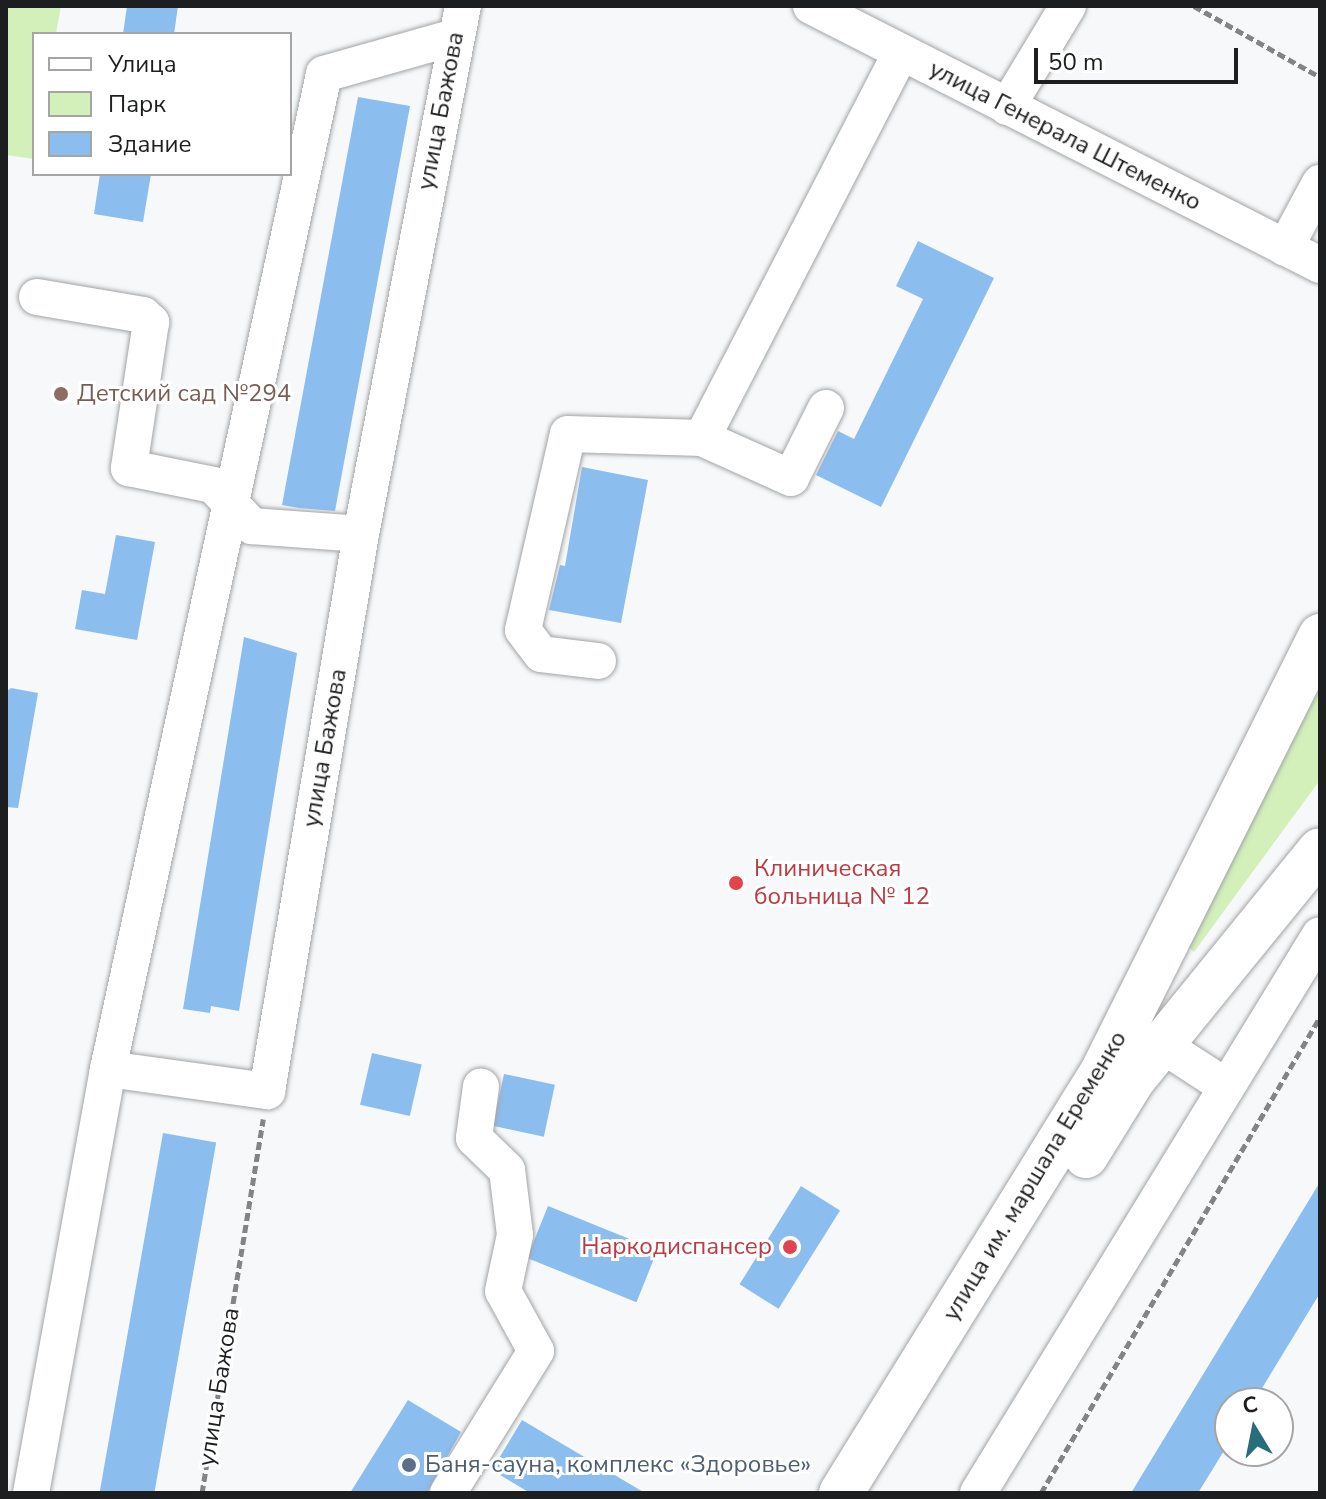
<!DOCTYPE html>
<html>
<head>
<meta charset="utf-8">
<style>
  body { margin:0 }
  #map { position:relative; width:1326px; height:1499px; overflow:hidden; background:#f6f8fa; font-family:"Nunito Sans",sans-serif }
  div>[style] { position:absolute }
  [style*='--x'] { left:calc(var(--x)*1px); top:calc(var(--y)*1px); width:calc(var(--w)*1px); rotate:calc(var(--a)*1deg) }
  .green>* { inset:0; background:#d3f0bb }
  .building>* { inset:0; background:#8cbdef; transform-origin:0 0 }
  .path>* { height:5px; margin-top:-2.5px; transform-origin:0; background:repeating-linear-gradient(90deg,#838486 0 8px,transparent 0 12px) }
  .roads { filter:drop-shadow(0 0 2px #a2a4a5) drop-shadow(0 0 2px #a2a4a5) }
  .minor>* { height:36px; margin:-18px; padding:0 18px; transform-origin:18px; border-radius:18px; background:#fff }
  .highway>* { height:44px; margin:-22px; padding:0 22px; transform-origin:22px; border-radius:22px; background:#fff }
  .dots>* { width:22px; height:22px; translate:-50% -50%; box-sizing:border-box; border:4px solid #fff; border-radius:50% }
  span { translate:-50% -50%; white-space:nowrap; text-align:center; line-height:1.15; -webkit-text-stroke:6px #fff; paint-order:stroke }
  .street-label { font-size:24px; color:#1d1e1f }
  .education-label { font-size:24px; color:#785e54 }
  .left { translate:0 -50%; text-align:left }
  .health-label { font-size:24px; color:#be3a42 }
  .right { translate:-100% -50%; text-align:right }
  .service-label { font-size:24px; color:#4e5e75 }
  .frame { position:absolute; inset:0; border:8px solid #1d1e1f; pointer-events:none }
  .legend { position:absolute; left:32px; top:32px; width:260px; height:144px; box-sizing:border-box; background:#fff; border:2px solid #a5a5a5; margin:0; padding:10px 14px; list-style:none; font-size:24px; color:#1d1e1f }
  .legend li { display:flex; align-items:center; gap:16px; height:40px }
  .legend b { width:40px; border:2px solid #a5a5a5 }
  .north { position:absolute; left:1214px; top:1387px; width:80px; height:80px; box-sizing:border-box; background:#fff; border:2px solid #a5a5a5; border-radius:50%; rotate:350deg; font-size:22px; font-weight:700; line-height:32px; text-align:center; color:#1d1e1f }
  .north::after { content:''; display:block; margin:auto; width:28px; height:36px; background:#276e7c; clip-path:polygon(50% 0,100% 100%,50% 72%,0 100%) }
  .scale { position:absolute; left:1034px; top:48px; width:204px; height:36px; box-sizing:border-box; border:4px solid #1d1e1f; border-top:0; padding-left:10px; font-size:24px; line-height:28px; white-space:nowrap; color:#1d1e1f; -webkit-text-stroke:6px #fff; paint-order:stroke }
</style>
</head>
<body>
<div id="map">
  <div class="green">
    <i style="clip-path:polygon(6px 6px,61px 6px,56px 34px,34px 34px,34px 159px,6px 155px)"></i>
    <i style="clip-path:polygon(1319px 691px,1320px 780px,1194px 952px,1183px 942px)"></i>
  </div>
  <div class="building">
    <i style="clip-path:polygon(127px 6px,178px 6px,174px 34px,123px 34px)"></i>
    <i style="clip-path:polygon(358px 97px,410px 106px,335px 511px,299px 508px,282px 505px)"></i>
    <i style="clip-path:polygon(100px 174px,151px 174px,143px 222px,94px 214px)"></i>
    <i style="clip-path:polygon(918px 241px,994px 278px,881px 507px,816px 475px,838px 431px,854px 439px,923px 299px,896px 286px)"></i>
    <i style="clip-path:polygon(582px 467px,648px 480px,621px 623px,549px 610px,560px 565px,565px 566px)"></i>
    <i style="clip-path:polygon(116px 535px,155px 542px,137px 640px,75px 629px,82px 590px,105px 594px)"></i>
    <i style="clip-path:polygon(244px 637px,297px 653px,239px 1011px,211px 1006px,210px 1013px,183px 1009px)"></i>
    <i style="clip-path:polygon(11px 688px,38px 693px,18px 808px,6px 807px,6px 692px)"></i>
    <i style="left:372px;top:1053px;width:51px;height:53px;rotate:13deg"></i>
    <i style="left:504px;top:1074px;width:52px;height:53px;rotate:12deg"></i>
    <i style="left:163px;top:1133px;width:54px;height:366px;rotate:10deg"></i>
    <i style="clip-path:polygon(1320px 1182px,1320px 1293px,1253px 1403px,1230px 1403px,1230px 1441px,1198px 1493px,1131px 1493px)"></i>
    <i style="left:801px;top:1186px;width:46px;height:116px;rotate:32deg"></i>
    <i style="left:548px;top:1206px;width:118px;height:56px;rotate:22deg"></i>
    <i style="clip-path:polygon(408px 1400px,461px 1432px,427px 1493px,350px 1493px)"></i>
    <i style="clip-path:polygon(522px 1420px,645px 1493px,530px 1493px,492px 1470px)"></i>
  </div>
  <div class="path">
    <i style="--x:1194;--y:6;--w:145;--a:29.4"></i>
    <i style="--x:202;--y:1493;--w:379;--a:-80.7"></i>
    <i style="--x:1041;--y:1493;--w:552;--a:-59.62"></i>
  </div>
  <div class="roads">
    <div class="minor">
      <i style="--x:811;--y:6;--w:571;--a:26.97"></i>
      <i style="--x:1007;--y:107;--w:118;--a:-58.9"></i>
      <i style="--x:1285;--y:248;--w:74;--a:-61.7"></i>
      <i style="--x:37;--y:297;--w:108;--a:9.6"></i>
      <i style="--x:143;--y:315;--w:11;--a:41"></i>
      <i style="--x:151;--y:322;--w:148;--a:98.6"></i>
      <i style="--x:129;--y:468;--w:86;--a:11.4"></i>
      <i style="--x:213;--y:485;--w:57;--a:46.4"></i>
      <i style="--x:252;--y:526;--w:109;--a:4.2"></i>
      <i style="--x:826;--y:408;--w:78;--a:116.6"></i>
      <i style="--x:791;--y:478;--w:98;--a:-155.8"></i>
      <i style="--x:702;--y:438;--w:433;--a:-62.7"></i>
      <i style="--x:598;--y:661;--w:57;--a:-173"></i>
      <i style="--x:541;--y:654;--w:30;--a:-127"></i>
      <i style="--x:523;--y:630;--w:201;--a:-77.1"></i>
      <i style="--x:568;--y:434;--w:134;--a:1.7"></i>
      <i style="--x:1162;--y:1045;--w:77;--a:32.9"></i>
      <i style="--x:108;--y:1069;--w:161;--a:7.9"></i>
      <i style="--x:267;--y:1091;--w:565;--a:-80.42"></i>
      <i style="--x:361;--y:534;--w:538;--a:-79.07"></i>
      <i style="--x:31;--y:1493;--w:431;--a:-79.7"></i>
      <i style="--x:108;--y:1069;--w:1018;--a:-77.75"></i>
      <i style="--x:324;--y:74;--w:136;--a:-15.8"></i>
      <i style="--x:448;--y:1493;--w:167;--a:-58.2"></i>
      <i style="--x:536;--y:1351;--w:68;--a:-118.8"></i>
      <i style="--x:503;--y:1291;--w:57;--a:-77.9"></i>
      <i style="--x:515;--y:1235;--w:65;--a:-97"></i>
      <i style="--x:507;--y:1170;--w:46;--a:-135.9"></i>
      <i style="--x:474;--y:1138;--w:52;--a:-82.3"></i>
      <i style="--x:978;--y:1493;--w:654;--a:-58.5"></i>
    </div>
    <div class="highway">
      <i style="--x:1086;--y:1156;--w:89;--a:-58.3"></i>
      <i style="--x:1133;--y:1080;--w:296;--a:-50.9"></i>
      <i style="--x:841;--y:1493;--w:493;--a:-58.2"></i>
      <i style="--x:1101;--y:1074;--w:490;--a:-63.4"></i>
    </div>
  </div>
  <div class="dots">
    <i style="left:61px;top:394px;background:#8d6e63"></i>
    <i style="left:736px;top:883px;background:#e0444e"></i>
    <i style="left:790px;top:1247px;background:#e0444e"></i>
    <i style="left:409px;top:1465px;background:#5c6f8a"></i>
  </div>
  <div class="street-label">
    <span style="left:441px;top:111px;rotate:-79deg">улица Бажова</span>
    <span style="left:1065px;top:136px;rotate:27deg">улица Генерала Штеменко</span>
    <span style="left:325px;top:748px;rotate:-80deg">улица Бажова</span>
    <span style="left:1035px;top:1176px;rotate:-59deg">улица им. маршала Еременко</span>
    <span style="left:219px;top:1387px;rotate:-81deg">улица Бажова</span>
  </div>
  <div class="education-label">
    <span class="left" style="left:77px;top:394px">Детский сад №294</span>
  </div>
  <div class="health-label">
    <span class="left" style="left:754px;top:883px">Клиническая<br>больница № 12</span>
    <span class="right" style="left:772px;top:1247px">Наркодиспансер</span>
  </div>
  <div class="service-label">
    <span class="left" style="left:425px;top:1465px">Баня-сауна, комплекс «Здоровье»</span>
  </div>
  <div class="frame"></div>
  <ul class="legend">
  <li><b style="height:10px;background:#fff"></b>Улица</li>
  <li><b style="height:22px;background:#d3f0bb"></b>Парк</li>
  <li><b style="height:22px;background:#8cbdef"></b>Здание</li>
  </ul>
  <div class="north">С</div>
  <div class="scale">50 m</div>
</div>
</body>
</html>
